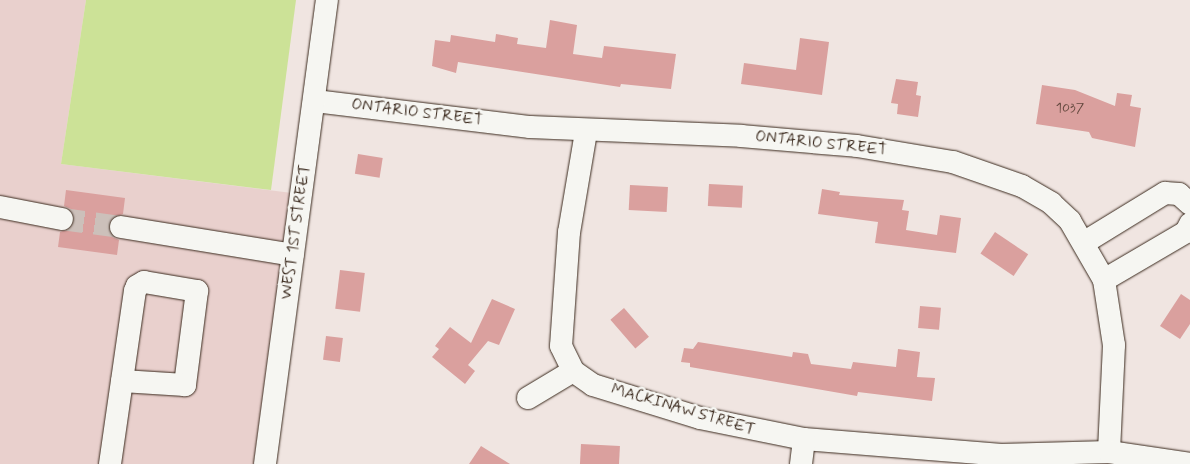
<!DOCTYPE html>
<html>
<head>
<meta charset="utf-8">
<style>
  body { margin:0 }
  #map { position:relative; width:1190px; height:464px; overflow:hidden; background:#f0e5e1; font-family:Mynerve,sans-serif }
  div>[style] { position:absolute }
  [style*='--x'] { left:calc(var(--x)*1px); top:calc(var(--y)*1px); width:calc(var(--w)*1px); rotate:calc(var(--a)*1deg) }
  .built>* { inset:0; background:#e9d0cd }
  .green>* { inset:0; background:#cce297 }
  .building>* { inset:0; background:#daa09e; transform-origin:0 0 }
  .minor-tunnel>* { height:22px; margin-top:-11px; transform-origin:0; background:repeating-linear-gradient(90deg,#ccc0ba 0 22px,transparent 0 33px) }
  .roads { filter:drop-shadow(0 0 1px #3b2a1e) drop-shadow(0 0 1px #3b2a1e) }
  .minor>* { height:22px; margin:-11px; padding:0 11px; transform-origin:11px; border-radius:11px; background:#f6f6f2 }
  span { translate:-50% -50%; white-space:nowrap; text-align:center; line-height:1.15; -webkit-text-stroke:5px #f6f6f2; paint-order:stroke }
  .number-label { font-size:14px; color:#63483e }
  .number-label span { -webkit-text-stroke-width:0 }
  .street-label { font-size:16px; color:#3b2a1e }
</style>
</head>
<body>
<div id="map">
  <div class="built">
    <i style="clip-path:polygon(0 0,86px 0,61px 164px,292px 193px,255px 464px,0 464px)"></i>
  </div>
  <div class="green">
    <i style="clip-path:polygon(86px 0,296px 0,271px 190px,61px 164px)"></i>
  </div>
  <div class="building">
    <i style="clip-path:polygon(550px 20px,577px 25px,573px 54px,602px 58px,604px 46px,676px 54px,671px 89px,621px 84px,620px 87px,458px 62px,456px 73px,432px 66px,435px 40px,450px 42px,451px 35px,495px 42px,496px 34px,518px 38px,517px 44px,546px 48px)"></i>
    <i style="clip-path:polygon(800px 38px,829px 42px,822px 95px,741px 84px,744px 63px,796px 70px)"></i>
    <i style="clip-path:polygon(896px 79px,918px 82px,916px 95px,921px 96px,918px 117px,897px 114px,898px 104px,891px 103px)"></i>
    <i style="clip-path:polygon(1042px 85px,1075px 90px,1115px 106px,1117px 93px,1132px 95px,1130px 106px,1141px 108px,1135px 147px,1092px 138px,1089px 132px,1036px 124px)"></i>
    <i style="left:358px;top:154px;width:25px;height:20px;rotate:9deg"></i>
    <i style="left:709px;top:184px;width:34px;height:22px;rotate:3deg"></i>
    <i style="left:630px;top:185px;width:38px;height:25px;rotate:3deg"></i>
    <i style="clip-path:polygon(822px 189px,840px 192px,839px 195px,904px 200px,902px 210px,909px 211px,906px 230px,937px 235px,940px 215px,961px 218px,956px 253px,875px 243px,878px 222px,818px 214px)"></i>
    <i style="clip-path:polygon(66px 190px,125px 198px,123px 214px,111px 218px,108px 225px,112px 237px,119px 240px,117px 255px,58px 247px,60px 232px,72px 228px,75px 221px,71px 209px,64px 206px)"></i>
    <i style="left:995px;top:232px;width:40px;height:26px;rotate:34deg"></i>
    <i style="left:340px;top:270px;width:25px;height:39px;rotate:7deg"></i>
    <i style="clip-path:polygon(1181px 294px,1190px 300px,1190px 324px,1180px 339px,1160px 326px)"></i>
    <i style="clip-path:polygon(492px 299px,515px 309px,499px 345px,488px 341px,468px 365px,475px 371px,465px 384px,432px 357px,439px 349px,435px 346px,450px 327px,471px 343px)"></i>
    <i style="left:920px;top:306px;width:21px;height:22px;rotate:5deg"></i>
    <i style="left:624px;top:308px;width:38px;height:18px;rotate:49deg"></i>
    <i style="left:326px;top:336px;width:17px;height:24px;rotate:7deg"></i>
    <i style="clip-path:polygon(698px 342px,792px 357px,793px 352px,808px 354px,811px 364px,851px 369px,853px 362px,896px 367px,898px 349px,920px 352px,917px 377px,935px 378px,932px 401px,858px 392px,857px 396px,690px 367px,690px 363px,681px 362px,684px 348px,693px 349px)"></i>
    <i style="left:581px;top:444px;width:39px;height:20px;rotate:3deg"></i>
    <i style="clip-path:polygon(481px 446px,510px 464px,469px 464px)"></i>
  </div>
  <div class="minor-tunnel">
    <i style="--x:62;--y:219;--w:60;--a:7.7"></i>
  </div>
  <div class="roads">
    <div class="minor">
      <i style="--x:315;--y:101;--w:217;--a:6.9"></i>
      <i style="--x:530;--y:127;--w:211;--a:2.4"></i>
      <i style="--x:741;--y:136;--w:116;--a:4.9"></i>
      <i style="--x:857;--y:146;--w:97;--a:9.5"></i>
      <i style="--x:953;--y:162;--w:73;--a:19.2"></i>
      <i style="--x:1022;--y:186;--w:34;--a:30"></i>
      <i style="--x:1051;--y:203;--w:26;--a:43"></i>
      <i style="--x:1070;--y:221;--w:68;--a:60"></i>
      <i style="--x:1104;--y:280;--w:66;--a:81.3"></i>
      <i style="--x:1114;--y:345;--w:107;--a:92.7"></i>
      <i style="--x:586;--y:132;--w:101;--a:99.6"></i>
      <i style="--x:569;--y:232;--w:114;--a:94"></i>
      <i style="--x:561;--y:346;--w:28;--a:64"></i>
      <i style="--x:573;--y:371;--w:24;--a:35"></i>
      <i style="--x:593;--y:385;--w:112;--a:17.1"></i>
      <i style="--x:700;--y:418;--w:106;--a:11.4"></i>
      <i style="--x:804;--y:439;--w:198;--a:4.6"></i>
      <i style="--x:1001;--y:455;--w:108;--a:-1.6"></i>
      <i style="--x:1109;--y:452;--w:82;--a:8.4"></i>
      <i style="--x:0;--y:207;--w:63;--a:11"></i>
      <i style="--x:121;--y:227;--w:174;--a:9.2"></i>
      <i style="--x:1085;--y:242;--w:94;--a:-31.5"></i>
      <i style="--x:1165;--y:193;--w:14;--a:4"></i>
      <i style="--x:1179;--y:194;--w:15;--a:42"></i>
      <i style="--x:1104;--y:280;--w:95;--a:-30.3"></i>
      <i style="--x:1186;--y:232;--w:9;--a:-63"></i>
      <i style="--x:528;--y:398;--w:52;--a:-31"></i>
      <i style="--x:110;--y:464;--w:175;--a:-81.8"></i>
      <i style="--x:135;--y:291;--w:5;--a:-68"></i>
      <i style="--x:137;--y:286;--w:8;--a:-30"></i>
      <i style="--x:144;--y:282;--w:54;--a:9.6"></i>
      <i style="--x:197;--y:291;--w:95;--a:97.3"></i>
      <i style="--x:185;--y:385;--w:63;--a:-176.4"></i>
      <i style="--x:265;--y:464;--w:468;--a:-82.4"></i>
      <i style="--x:801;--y:464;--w:25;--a:-83"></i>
    </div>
  </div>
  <div class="number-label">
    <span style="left:1070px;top:108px">1037</span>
  </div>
  <div class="street-label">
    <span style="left:417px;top:113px;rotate:7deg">ONTARIO STREET</span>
    <span style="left:821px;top:144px;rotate:6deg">ONTARIO STREET</span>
    <span style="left:296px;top:232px;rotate:-82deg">WEST 1ST STREET</span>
    <span style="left:683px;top:410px;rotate:16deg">MACKINAW STREET</span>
  </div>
</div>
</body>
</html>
